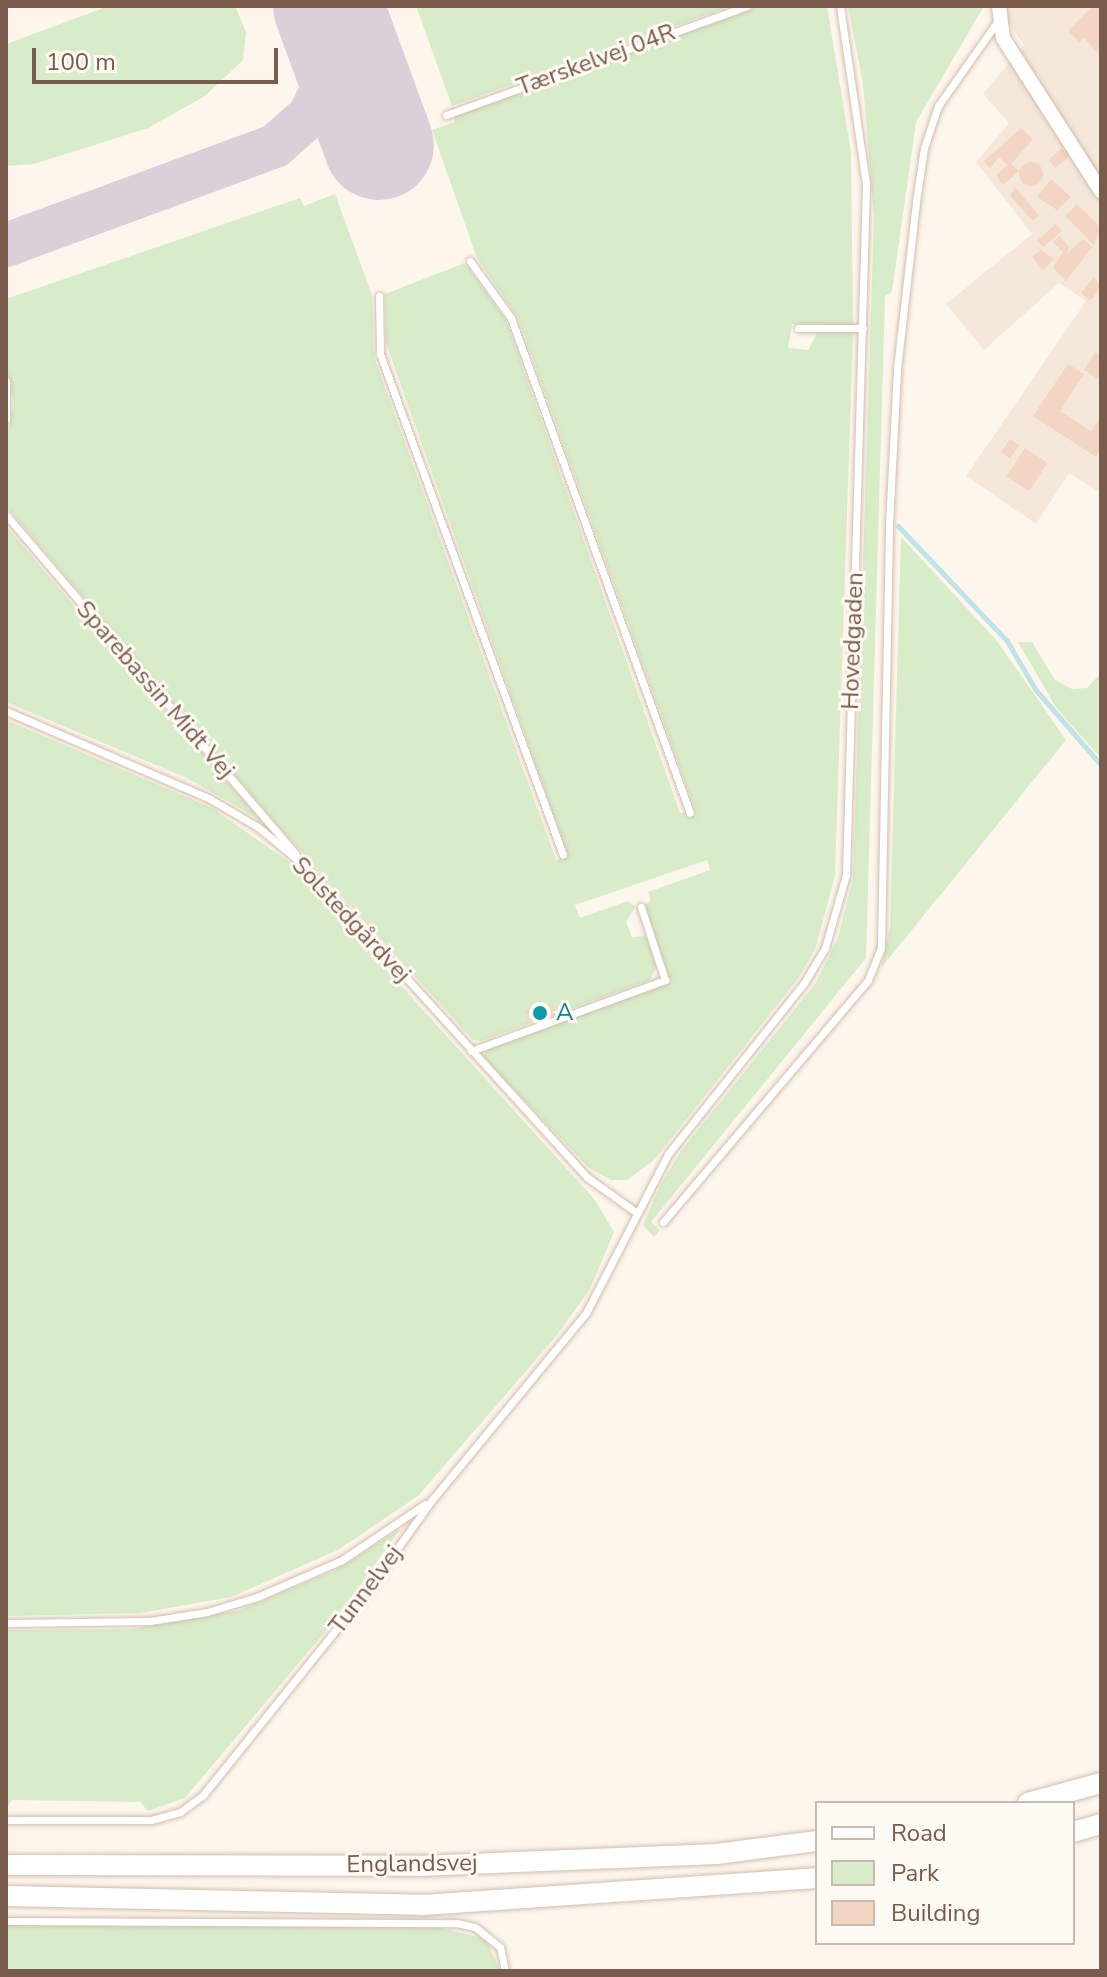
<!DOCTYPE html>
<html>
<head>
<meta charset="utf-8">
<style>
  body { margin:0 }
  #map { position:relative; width:1107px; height:1977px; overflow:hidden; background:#fdf6ec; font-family:"Nunito Sans",sans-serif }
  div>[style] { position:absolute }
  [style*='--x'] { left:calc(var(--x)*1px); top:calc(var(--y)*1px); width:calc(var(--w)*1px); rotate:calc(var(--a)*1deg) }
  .residential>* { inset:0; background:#f5e8da }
  .green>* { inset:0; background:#d8ecc9 }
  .stream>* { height:5px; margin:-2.5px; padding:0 2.5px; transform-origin:2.5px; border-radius:2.5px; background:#bfe3e8 }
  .taxiway>* { height:44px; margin:-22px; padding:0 22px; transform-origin:22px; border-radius:22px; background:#dbcfda }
  .runway>* { height:110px; margin:-55px; padding:0 55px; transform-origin:55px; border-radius:55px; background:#dbcfda }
  .building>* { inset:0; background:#f3d5c3; transform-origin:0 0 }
  .round { border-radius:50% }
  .roads { filter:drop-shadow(0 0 2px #d1beb0) drop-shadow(0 0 2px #d1beb0) }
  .service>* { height:7px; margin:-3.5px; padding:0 3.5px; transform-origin:3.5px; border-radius:3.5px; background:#fff }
  .minor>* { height:14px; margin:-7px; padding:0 7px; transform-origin:7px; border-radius:7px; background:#fff }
  .secondary>* { height:20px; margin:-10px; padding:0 10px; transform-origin:10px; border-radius:10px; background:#fff }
  .dots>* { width:22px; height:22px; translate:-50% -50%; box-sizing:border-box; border:4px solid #fffaf3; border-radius:50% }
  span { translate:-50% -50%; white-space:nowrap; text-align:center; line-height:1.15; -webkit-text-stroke:6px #fffaf3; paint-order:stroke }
  .street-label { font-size:24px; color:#7a5c4d }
  .culture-label { font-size:24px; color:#0d838f }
  .left { translate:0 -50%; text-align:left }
  .frame { position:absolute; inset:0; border:8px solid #7a5c4d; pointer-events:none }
  .legend { position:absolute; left:815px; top:1801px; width:260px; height:144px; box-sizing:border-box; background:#fffaf3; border:2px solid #cabbb1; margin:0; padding:10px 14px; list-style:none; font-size:24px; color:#7a5c4d }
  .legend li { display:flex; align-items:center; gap:16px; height:40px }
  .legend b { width:40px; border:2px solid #cabbb1 }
  .scale { position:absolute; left:32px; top:48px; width:246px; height:36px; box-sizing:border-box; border:4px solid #7a5c4d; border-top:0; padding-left:10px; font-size:24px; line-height:28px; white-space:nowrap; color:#7a5c4d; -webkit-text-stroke:6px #fffaf3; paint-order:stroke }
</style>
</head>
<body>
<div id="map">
  <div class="residential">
    <i style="clip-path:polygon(1008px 6px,1101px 6px,1101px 493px,1069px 473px,1036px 524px,966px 476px,1086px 301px,1059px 283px,984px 350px,946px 304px,1032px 234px,976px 162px,1009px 123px,983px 94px,1024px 45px,1005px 18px)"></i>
  </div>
  <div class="green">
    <i style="clip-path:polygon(109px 6px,235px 6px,246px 32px,243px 60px,205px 96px,148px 128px,34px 164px,6px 166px,6px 44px)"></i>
    <i style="clip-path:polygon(416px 6px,731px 6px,452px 106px)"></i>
    <i style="clip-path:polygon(759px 6px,827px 6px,851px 152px,853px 325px,792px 324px,788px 348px,808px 350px,818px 332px,853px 333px,835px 875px,816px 947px,800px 976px,655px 1159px,627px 1180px,611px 1180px,589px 1168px,483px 1057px,489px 1048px,671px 982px,644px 905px,651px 901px,648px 892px,710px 870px,707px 860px,575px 905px,580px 918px,628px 901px,635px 907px,626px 922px,632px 937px,645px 936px,648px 942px,656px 967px,650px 980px,481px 1041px,473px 1040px,280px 828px,6px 506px,6px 438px,14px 403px,6px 365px,6px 299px,300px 198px,304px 206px,335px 194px,372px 295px,374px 357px,556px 860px,568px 855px,386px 343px,385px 294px,465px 263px,506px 320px,680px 813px,696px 812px,518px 318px,477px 258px,432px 130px,455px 122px,454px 116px)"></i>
    <i style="clip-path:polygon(848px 6px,984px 6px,916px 122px,892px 292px,885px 296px,866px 958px,651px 1222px,660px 1230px,654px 1237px,643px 1225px,661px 1184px,681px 1151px,815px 984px,838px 938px,853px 879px,874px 216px,863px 84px)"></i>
    <i style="clip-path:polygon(6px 526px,86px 620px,262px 821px,187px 778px,6px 702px)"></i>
    <i style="clip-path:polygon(901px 537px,997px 641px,1066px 740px,881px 968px,890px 927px)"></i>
    <i style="clip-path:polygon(1018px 642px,1032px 642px,1055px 680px,1072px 689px,1087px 688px,1101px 673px,1101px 758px,1057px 709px)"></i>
    <i style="clip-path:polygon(6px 720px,212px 808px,289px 862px,595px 1200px,614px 1232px,590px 1289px,557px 1335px,418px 1496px,338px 1550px,231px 1597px,140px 1613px,6px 1616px)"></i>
    <i style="clip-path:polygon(400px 1529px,339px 1615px,185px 1798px,148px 1811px,140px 1802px,12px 1800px,6px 1808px,6px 1630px,132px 1629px,240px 1610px,336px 1570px)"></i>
    <i style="clip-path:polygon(6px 1925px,436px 1927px,486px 1939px,500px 1971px,6px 1971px)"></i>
  </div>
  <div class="stream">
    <i style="--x:898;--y:526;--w:158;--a:46.5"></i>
    <i style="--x:1007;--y:641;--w:56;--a:59.7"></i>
    <i style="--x:1035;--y:689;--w:101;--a:49"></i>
  </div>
  <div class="taxiway">
    <i style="--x:6;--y:245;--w:287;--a:-20.2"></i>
    <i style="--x:275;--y:146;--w:45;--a:-41.4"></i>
    <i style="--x:309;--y:116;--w:28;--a:-63"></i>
    <i style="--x:322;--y:91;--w:53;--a:-78.1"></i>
    <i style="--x:333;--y:39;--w:29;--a:-96"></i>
  </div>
  <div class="runway">
    <i style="--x:328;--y:6;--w:148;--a:69.9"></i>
  </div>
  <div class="building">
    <i style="clip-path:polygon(1093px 6px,1101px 6px,1101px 56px,1084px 38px,1079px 42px,1068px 31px)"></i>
    <i style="clip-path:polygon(1021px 128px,1033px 139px,1011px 164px,1019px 171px,1003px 185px,996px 175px,1008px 165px,999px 157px,990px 168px,984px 161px)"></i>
    <i style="left:1062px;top:148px;width:11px;height:18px;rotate:49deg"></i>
    <i class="round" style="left:1019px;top:162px;width:24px;height:24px"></i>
    <i style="clip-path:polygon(1051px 179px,1071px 197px,1057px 210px,1037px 197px)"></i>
    <i style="clip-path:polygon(1015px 187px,1039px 215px,1033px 221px,1010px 196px)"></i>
    <i style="clip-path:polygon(1077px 204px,1101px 228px,1094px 245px,1065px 216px)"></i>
    <i style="left:1056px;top:224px;width:9px;height:25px;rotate:49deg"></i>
    <i style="clip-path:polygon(1059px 236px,1069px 247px,1066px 255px,1083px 239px,1092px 247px,1066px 281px,1053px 268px,1063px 252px,1053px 242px)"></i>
    <i style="clip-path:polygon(1041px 250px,1054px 259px,1043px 270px,1032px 257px)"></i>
    <i style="clip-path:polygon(1094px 277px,1101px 288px,1090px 301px,1081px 293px)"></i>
    <i style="clip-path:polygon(1095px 352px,1101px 356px,1101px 381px,1084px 370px)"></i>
    <i style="clip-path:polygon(1068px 364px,1084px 374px,1060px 411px,1091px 431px,1101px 416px,1101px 448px,1096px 457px,1033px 416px)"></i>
    <i style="left:1010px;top:439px;width:11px;height:16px;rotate:34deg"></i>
    <i style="left:1025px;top:448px;width:27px;height:34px;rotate:33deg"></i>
    <i style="clip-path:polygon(542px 1004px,553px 1004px,557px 1016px,528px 1020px,524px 1010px)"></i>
  </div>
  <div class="roads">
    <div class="service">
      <i style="--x:446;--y:115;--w:320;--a:-19.9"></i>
      <i style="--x:470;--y:261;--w:70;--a:54.3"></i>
      <i style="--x:511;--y:318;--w:526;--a:70.12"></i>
      <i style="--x:379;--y:296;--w:58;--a:89"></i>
      <i style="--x:380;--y:354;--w:533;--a:69.93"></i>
      <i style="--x:798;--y:328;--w:65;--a:0"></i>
      <i style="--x:6;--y:381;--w:38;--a:90"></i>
      <i style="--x:6;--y:515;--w:446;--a:49.5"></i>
      <i style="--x:6;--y:711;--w:222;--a:23.3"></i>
      <i style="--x:210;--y:799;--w:56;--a:30.3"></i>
      <i style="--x:258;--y:827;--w:60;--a:39.6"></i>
      <i style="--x:304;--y:865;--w:423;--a:47.8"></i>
      <i style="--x:588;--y:1178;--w:60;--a:35.5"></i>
      <i style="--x:471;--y:1051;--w:207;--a:-20.1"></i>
      <i style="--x:665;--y:980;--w:77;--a:-108.2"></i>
      <i style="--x:663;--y:1222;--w:317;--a:-49.7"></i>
      <i style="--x:868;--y:980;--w:35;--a:-68"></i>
      <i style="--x:881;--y:947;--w:423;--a:-88.9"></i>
      <i style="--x:889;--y:524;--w:155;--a:-87"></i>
      <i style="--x:897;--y:369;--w:168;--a:-83.5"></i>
      <i style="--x:916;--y:202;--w:55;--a:-81.6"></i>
      <i style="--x:924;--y:148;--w:44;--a:-71.6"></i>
      <i style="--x:938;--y:106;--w:103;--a:-54.9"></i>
      <i style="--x:8;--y:1623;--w:142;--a:-0.8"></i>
      <i style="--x:150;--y:1621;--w:58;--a:-9"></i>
      <i style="--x:207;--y:1612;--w:52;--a:-16.7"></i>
      <i style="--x:257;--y:1597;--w:93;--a:-23.5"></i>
      <i style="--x:342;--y:1560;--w:100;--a:-34"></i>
      <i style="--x:6;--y:1820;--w:145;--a:0"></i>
      <i style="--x:151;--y:1820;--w:30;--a:-15"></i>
      <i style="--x:180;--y:1812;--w:29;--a:-36"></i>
      <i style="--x:203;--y:1795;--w:257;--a:-51.2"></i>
      <i style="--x:364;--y:1595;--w:115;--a:-54.5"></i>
      <i style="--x:431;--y:1501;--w:244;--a:-50.5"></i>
      <i style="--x:586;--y:1313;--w:179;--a:-62.7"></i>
      <i style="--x:668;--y:1154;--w:218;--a:-51.5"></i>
      <i style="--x:804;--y:983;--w:41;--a:-59"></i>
      <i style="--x:825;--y:948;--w:76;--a:-74"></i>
      <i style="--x:846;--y:875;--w:691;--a:-88.34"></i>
      <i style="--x:866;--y:184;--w:180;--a:-98.3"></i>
      <i style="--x:6;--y:1921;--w:451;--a:0.3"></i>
      <i style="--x:457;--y:1923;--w:18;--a:13"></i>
      <i style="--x:475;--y:1927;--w:32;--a:39"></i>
      <i style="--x:500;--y:1947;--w:25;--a:78"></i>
    </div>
    <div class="minor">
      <i style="--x:999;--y:6;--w:32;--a:83"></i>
      <i style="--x:1003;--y:38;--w:182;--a:57.4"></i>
    </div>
    <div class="secondary">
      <i style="--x:1028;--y:1803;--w:76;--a:-15.3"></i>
      <i style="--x:1073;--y:1832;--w:29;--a:-16"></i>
      <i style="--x:6;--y:1865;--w:414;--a:0.1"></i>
      <i style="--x:420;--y:1866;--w:297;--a:-2.3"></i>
      <i style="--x:717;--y:1854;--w:101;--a:-7.4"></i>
      <i style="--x:6;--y:1896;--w:416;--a:1.2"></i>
      <i style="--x:422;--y:1905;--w:396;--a:-3.9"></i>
    </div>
  </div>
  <div class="dots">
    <i style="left:540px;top:1013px;background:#0f9aa8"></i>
  </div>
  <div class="street-label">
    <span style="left:596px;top:60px;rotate:-20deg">Tærskelvej 04R</span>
    <span style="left:853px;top:641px;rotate:-88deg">Hovedgaden</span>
    <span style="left:155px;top:690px;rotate:49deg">Sparebassin Midt Vej</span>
    <span style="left:351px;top:920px;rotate:47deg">Solstedgårdvej</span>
    <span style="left:366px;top:1590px;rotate:-53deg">Tunnelvej</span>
    <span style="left:412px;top:1864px;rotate:-1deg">Englandsvej</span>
  </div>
  <div class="culture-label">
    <span class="left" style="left:556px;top:1013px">A</span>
  </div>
  <div class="frame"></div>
  <ul class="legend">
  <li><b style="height:10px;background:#fff"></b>Road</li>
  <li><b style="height:22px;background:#d8ecc9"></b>Park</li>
  <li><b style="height:22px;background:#f3d5c3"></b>Building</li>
  </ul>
  <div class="scale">100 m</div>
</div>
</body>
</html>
